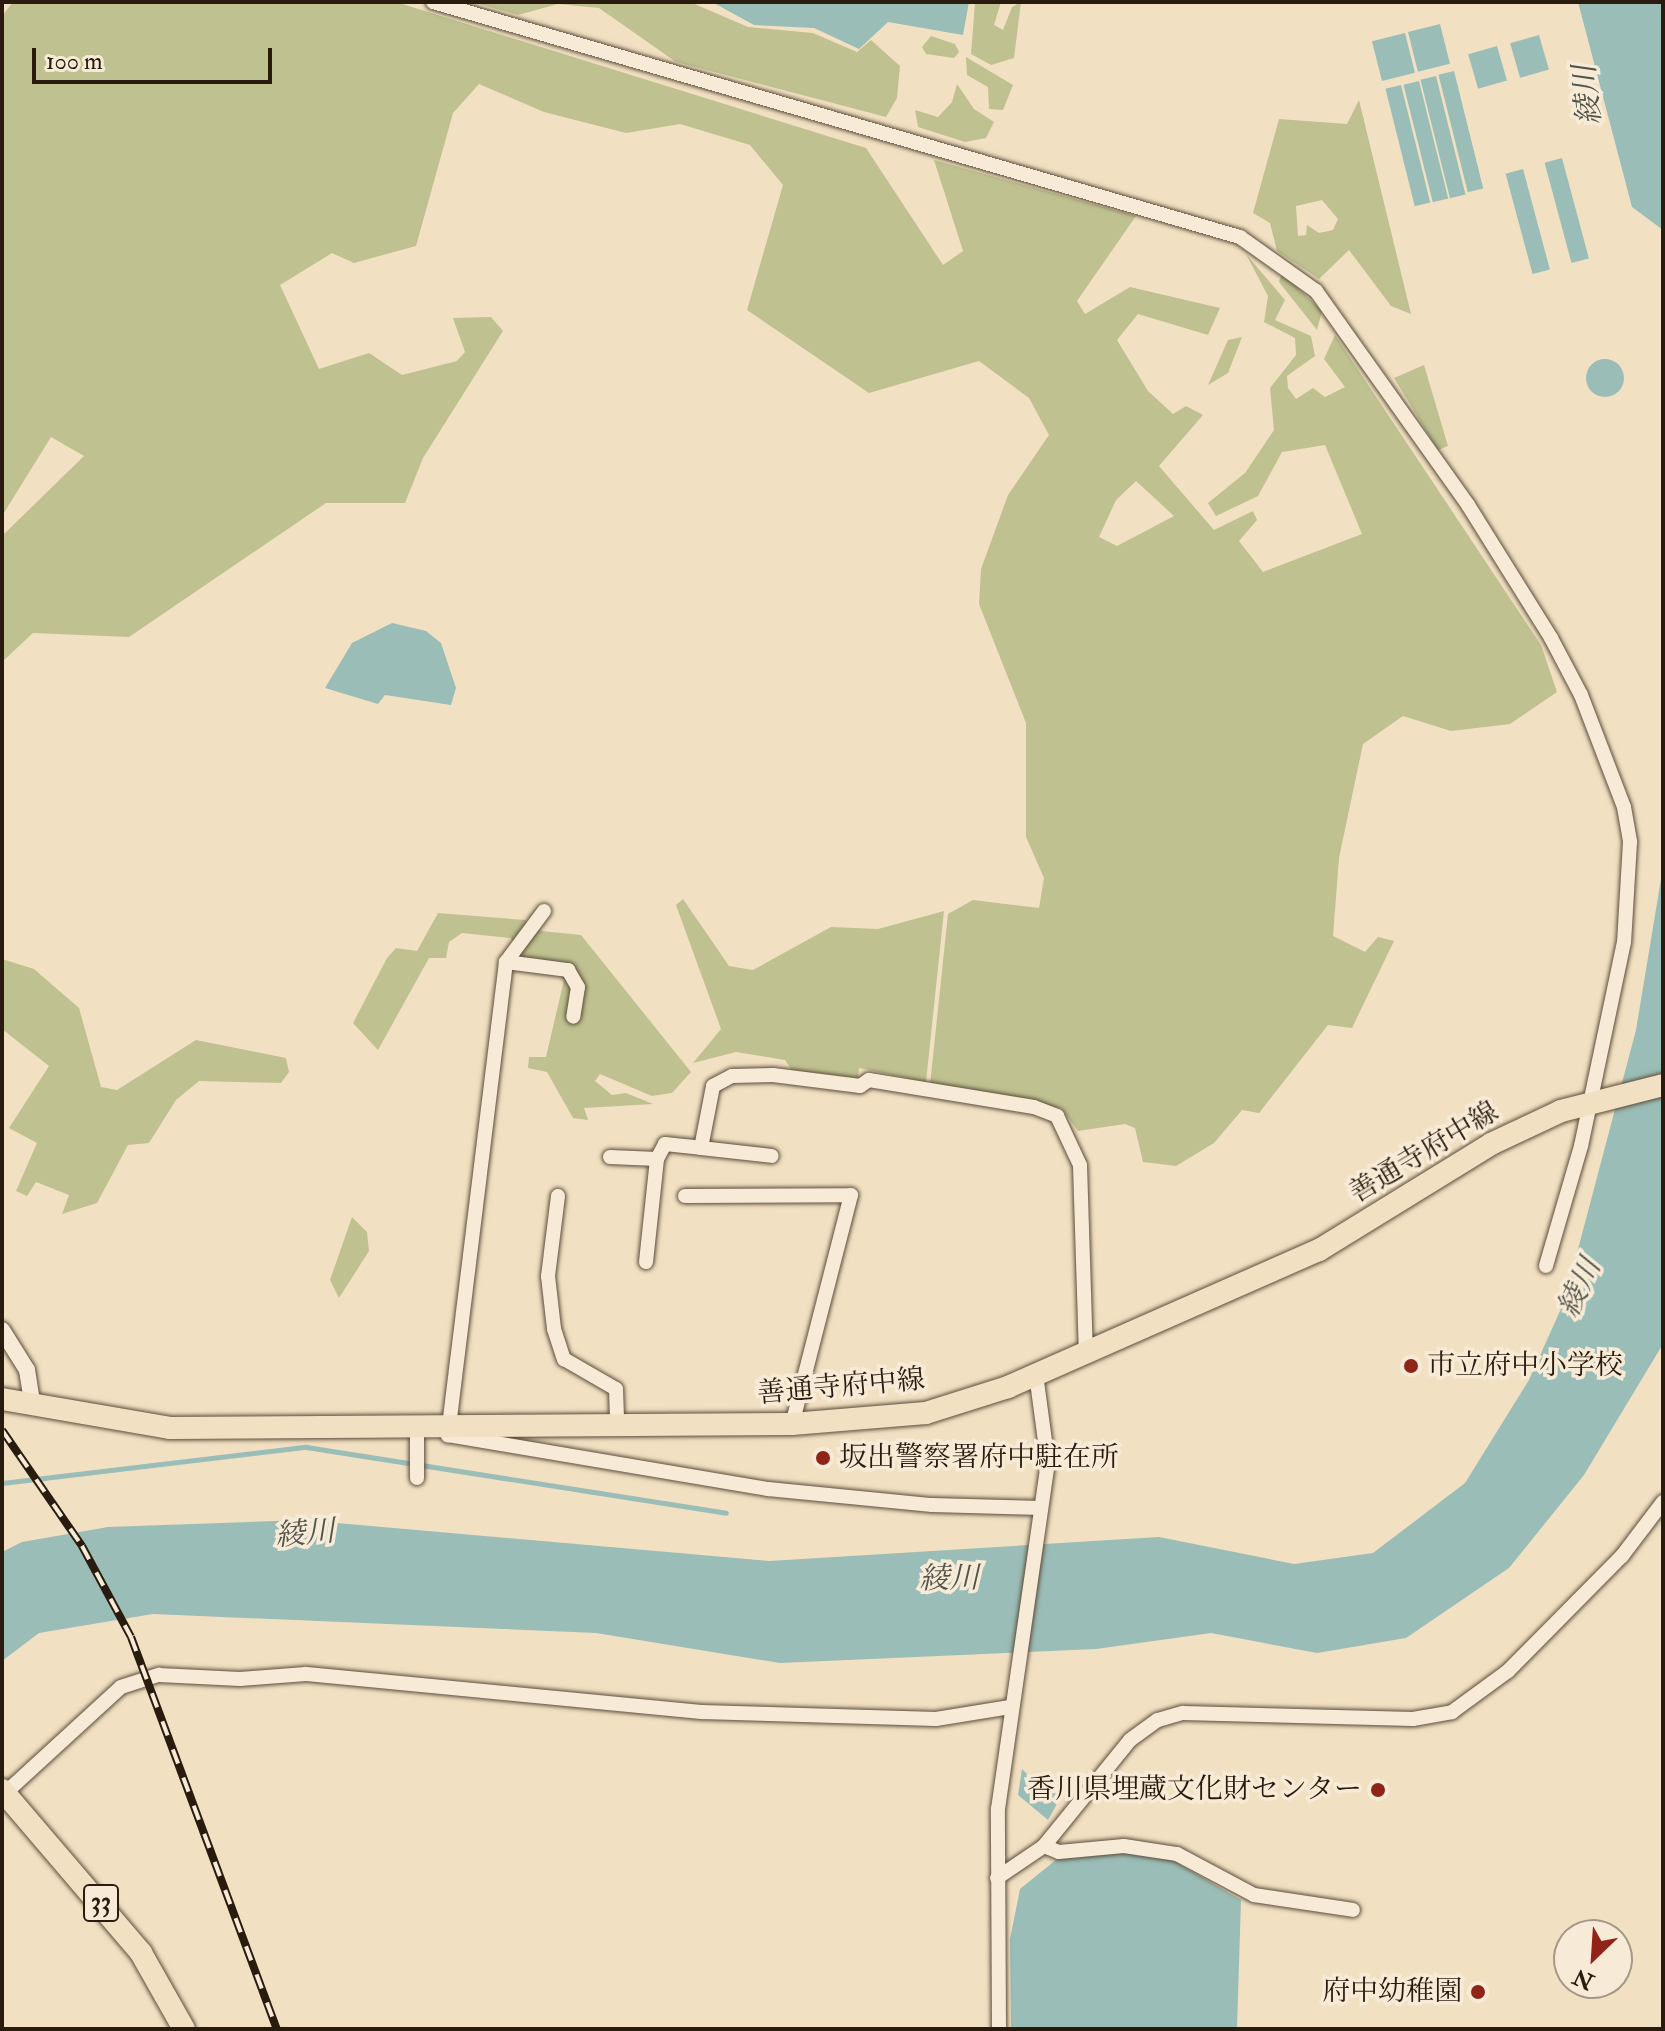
<!DOCTYPE html>
<html>
<head>
<meta charset="utf-8">
<style>
  body { margin:0 }
  #map { position:relative; width:1665px; height:2031px; overflow:hidden; background:#f2e0c2; font-family:"IM FELL Double Pica","Noto Serif JP",serif }
  div>[style] { position:absolute }
  [style*='--x'] { left:calc(var(--x)*1px); top:calc(var(--y)*1px); width:calc(var(--w)*1px); rotate:calc(var(--a)*1deg) }
  .green>* { inset:0; background:#bfc190 }
  .water>* { inset:0; background:#9bbdb7; transform-origin:0 0 }
  .round { border-radius:50% }
  .stream>* { height:5px; margin:-2.5px; padding:0 2.5px; transform-origin:2.5px; border-radius:2.5px; background:#9bbdb7 }
  .roads { filter:drop-shadow(0 0 2px #5b4d3b) drop-shadow(0 0 2px #5b4d3b) }
  .minor>* { height:14px; margin:-7px; padding:0 7px; transform-origin:7px; border-radius:7px; background:#f7ebd7 }
  .tertiary>* { height:16px; margin:-8px; padding:0 8px; transform-origin:8px; border-radius:8px; background:#f7ebd7 }
  .primary>* { height:22px; margin:-11px; padding:0 11px; transform-origin:11px; border-radius:11px; background:#f2e0c2 }
  .rail>* { height:8px; margin-top:-4px; transform-origin:0; background:repeating-linear-gradient(90deg,#f7ebd7 0 15px,#291c0e 0 30px); box-sizing:border-box; border-block:2px solid #291c0e }
  .dots>* { width:22px; height:22px; translate:-50% -50%; box-sizing:border-box; border:4px solid #f7ebd7; border-radius:50% }
  span { translate:-50% -50%; white-space:nowrap; text-align:center; line-height:1.15; -webkit-text-stroke:7px #f7ebd7; paint-order:stroke }
  .shield-label span { padding:2px 6px; background:#f7ebd7; border:2px solid; border-radius:6px; -webkit-text-stroke-width:0 }
  .shield-label { font-size:26px; color:#291c0e; font-weight:700 }
  .street-label { font-size:28px; color:#291c0e }
  .poi-label { font-size:28px; color:#291c0e }
  .left { translate:0 -50%; text-align:left }
  .right { translate:-100% -50%; text-align:right }
  .water-label { font-size:30px; color:#515449; font-style:italic }
  .frame { position:absolute; inset:0; border:4px solid #291c0e; pointer-events:none }
  .north { position:absolute; left:1553px; top:1919px; width:80px; height:80px; box-sizing:border-box; background:#f7ebd7; border:2px solid #a59887; border-radius:50%; rotate:205deg; font-size:22px; font-weight:700; line-height:32px; text-align:center; color:#291c0e }
  .north::after { content:''; display:block; margin:auto; width:28px; height:36px; background:#8f2418; clip-path:polygon(50% 0,100% 100%,50% 72%,0 100%) }
  .scale { position:absolute; left:32px; top:48px; width:240px; height:36px; box-sizing:border-box; border:4px solid #291c0e; border-top:0; padding-left:10px; font-size:24px; line-height:28px; white-space:nowrap; color:#291c0e; -webkit-text-stroke:6px #f7ebd7; paint-order:stroke }
</style>
</head>
<body>
<div id="map">
  <div class="green">
    <i style="clip-path:polygon(evenodd,13px 2px,396px 2px,866px 148px,943px 265px,963px 251px,934px 160px,1136px 216px,1077px 301px,1085px 314px,1130px 287px,1220px 308px,1208px 335px,1138px 314px,1117px 340px,1148px 391px,1173px 414px,1186px 406px,1203px 415px,1159px 466px,1214px 530px,1253px 511px,1257px 520px,1239px 541px,1263px 572px,1362px 534px,1325px 445px,1282px 452px,1258px 496px,1216px 516px,1208px 503px,1245px 473px,1274px 430px,1270px 388px,1296px 355px,1295px 338px,1264px 322px,1268px 296px,1246px 254px,1285px 300px,1275px 320px,1311px 336px,1315px 356px,1287px 376px,1288px 388px,1296px 399px,1313px 388px,1325px 397px,1345px 387px,1324px 359px,1335px 335px,1541px 645px,1557px 692px,1510px 724px,1451px 731px,1403px 716px,1363px 744px,1339px 858px,1333px 936px,1365px 952px,1378px 937px,1394px 941px,1352px 1028px,1328px 1025px,1259px 1113px,1242px 1110px,1214px 1143px,1176px 1166px,1143px 1162px,1135px 1128px,1125px 1124px,1078px 1131px,1061px 1108px,930px 1085px,948px 914px,973px 900px,1039px 908px,1044px 878px,1026px 837px,1026px 723px,979px 604px,981px 569px,1008px 495px,1049px 435px,1029px 398px,979px 361px,869px 393px,747px 310px,783px 185px,750px 145px,680px 124px,626px 133px,544px 112px,479px 84px,453px 113px,416px 246px,354px 263px,332px 253px,280px 285px,319px 369px,369px 353px,402px 375px,457px 361px,465px 352px,453px 318px,491px 317px,503px 331px,423px 458px,405px 503px,326px 503px,129px 637px,33px 633px,2px 662px,2px 536px,84px 456px,51px 437px,2px 516px,2px 16px,13px 2px,1136px 481px,1174px 516px,1117px 546px,1099px 537px,1116px 500px,1136px 481px)"></i>
    <i style="clip-path:polygon(472px 2px,690px 2px,748px 27px,813px 33px,857px 52px,871px 40px,900px 66px,897px 98px,886px 117px,676px 62px,599px 8px,558px 4px,518px 15px)"></i>
    <i style="clip-path:polygon(975px 2px,1001px 2px,994px 25px,1003px 30px,1012px 7px,1021px 2px,1014px 58px,991px 65px,971px 54px)"></i>
    <i style="clip-path:polygon(931px 36px,955px 44px,959px 52px,954px 58px,926px 54px,922px 47px)"></i>
    <i style="clip-path:polygon(966px 57px,1013px 85px,1003px 110px,989px 109px,988px 87px,967px 75px)"></i>
    <i style="clip-path:polygon(957px 84px,974px 109px,994px 122px,986px 138px,965px 142px,918px 127px,915px 110px,938px 117px,952px 102px)"></i>
    <i style="clip-path:polygon(evenodd,1359px 100px,1411px 314px,1391px 306px,1349px 250px,1319px 279px,1277px 251px,1270px 223px,1253px 213px,1279px 119px,1347px 124px,1359px 100px,1322px 200px,1338px 219px,1333px 230px,1319px 233px,1307px 225px,1306px 235px,1298px 236px,1296px 206px,1322px 200px)"></i>
    <i style="clip-path:polygon(1282px 273px,1322px 311px,1317px 330px,1279px 282px)"></i>
    <i style="clip-path:polygon(1242px 337px,1228px 373px,1208px 385px,1228px 340px)"></i>
    <i style="clip-path:polygon(1424px 365px,1448px 446px,1438px 450px,1394px 378px)"></i>
    <i style="clip-path:polygon(683px 899px,729px 966px,753px 970px,831px 927px,878px 929px,944px 911px,926px 1082px,859px 1068px,858px 1078px,792px 1070px,785px 1060px,736px 1052px,693px 1063px,721px 1029px,676px 905px)"></i>
    <i style="clip-path:polygon(438px 913px,525px 920px,542px 931px,581px 935px,691px 1072px,672px 1093px,652px 1096px,600px 1074px,595px 1081px,612px 1095px,626px 1093px,653px 1104px,584px 1108px,588px 1120px,573px 1118px,547px 1072px,528px 1068px,529px 1057px,546px 1057px,564px 980px,543px 959px,518px 957px,511px 938px,462px 933px,449px 942px,446px 958px,429px 958px,378px 1050px,353px 1023px,387px 958px,396px 948px,417px 951px)"></i>
    <i style="clip-path:polygon(2px 959px,34px 969px,79px 1008px,101px 1087px,117px 1090px,196px 1040px,286px 1058px,289px 1072px,281px 1083px,199px 1081px,176px 1100px,149px 1143px,128px 1145px,97px 1203px,62px 1214px,69px 1195px,36px 1182px,27px 1196px,16px 1191px,37px 1143px,9px 1128px,49px 1066px,2px 1029px)"></i>
    <i style="clip-path:polygon(352px 1217px,367px 1232px,369px 1251px,339px 1298px,330px 1280px)"></i>
  </div>
  <div class="water">
    <i style="clip-path:polygon(712px 2px,969px 2px,963px 35px,888px 22px,859px 49px,814px 28px,754px 25px)"></i>
    <i style="clip-path:polygon(1578px 2px,1663px 2px,1663px 230px,1632px 207px)"></i>
    <i style="left:1440px;top:24px;width:41px;height:33px;rotate:76deg"></i>
    <i style="left:1405px;top:33px;width:41px;height:34px;rotate:76deg"></i>
    <i style="left:1539px;top:35px;width:36px;height:30px;rotate:74deg"></i>
    <i style="left:1497px;top:46px;width:36px;height:30px;rotate:74deg"></i>
    <i style="left:1454px;top:71px;width:121px;height:16px;rotate:76deg"></i>
    <i style="left:1436px;top:76px;width:122px;height:16px;rotate:76deg"></i>
    <i style="left:1419px;top:81px;width:121px;height:16px;rotate:76deg"></i>
    <i style="left:1401px;top:85px;width:121px;height:16px;rotate:76deg"></i>
    <i style="left:1562px;top:158px;width:104px;height:18px;rotate:75deg"></i>
    <i style="left:1523px;top:169px;width:104px;height:18px;rotate:75deg"></i>
    <i class="round" style="left:1586px;top:359px;width:38px;height:38px"></i>
    <i style="clip-path:polygon(392px 623px,426px 631px,441px 643px,456px 688px,451px 705px,385px 695px,378px 704px,325px 688px,352px 643px)"></i>
    <i style="clip-path:polygon(1663px 867px,1663px 1344px,1584px 1475px,1509px 1568px,1406px 1638px,1317px 1653px,1211px 1633px,1096px 1649px,780px 1663px,596px 1633px,153px 1614px,39px 1633px,2px 1661px,2px 1552px,22px 1542px,108px 1527px,303px 1520px,769px 1561px,1159px 1537px,1294px 1564px,1373px 1553px,1465px 1483px,1529px 1380px,1564px 1302px,1636px 1030px)"></i>
    <i style="clip-path:polygon(1022px 1769px,1041px 1788px,1062px 1795px,1048px 1820px,1018px 1795px)"></i>
    <i style="clip-path:polygon(1120px 1852px,1167px 1857px,1241px 1900px,1237px 2029px,1011px 2029px,1010px 1939px,1020px 1889px,1057px 1859px)"></i>
  </div>
  <div class="stream">
    <i style="--x:2;--y:1483;--w:306;--a:-6.8"></i>
    <i style="--x:306;--y:1447;--w:425;--a:8.9"></i>
  </div>
  <div class="roads">
    <div class="minor">
      <i style="--x:433;--y:2;--w:841;--a:16.24"></i>
      <i style="--x:1240;--y:237;--w:93;--a:35.4"></i>
      <i style="--x:1316;--y:291;--w:262;--a:54.6"></i>
      <i style="--x:1468;--y:505;--w:157;--a:58"></i>
      <i style="--x:1551;--y:638;--w:64;--a:62.2"></i>
      <i style="--x:1581;--y:695;--w:120;--a:69"></i>
      <i style="--x:1624;--y:807;--w:36;--a:80"></i>
      <i style="--x:1630;--y:842;--w:100;--a:93.4"></i>
      <i style="--x:1624;--y:942;--w:208;--a:101.9"></i>
      <i style="--x:1581;--y:1146;--w:125;--a:106.3"></i>
      <i style="--x:544;--y:911;--w:64;--a:126.7"></i>
      <i style="--x:506;--y:962;--w:477;--a:97"></i>
      <i style="--x:448;--y:1435;--w:325;--a:9.6"></i>
      <i style="--x:768;--y:1489;--w:165;--a:5.6"></i>
      <i style="--x:932;--y:1505;--w:109;--a:1.6"></i>
      <i style="--x:506;--y:962;--w:63;--a:7.4"></i>
      <i style="--x:568;--y:970;--w:20;--a:60"></i>
      <i style="--x:578;--y:987;--w:30;--a:99"></i>
      <i style="--x:701;--y:1148;--w:71;--a:6.4"></i>
      <i style="--x:610;--y:1157;--w:47;--a:2.4"></i>
      <i style="--x:558;--y:1196;--w:81;--a:97.1"></i>
      <i style="--x:548;--y:1276;--w:53;--a:83.5"></i>
      <i style="--x:554;--y:1329;--w:32;--a:72"></i>
      <i style="--x:564;--y:1359;--w:60;--a:30"></i>
      <i style="--x:616;--y:1389;--w:37;--a:88"></i>
      <i style="--x:685;--y:1196;--w:166;--a:-0.3"></i>
      <i style="--x:851;--y:1195;--w:236;--a:104.4"></i>
      <i style="--x:646;--y:1262;--w:104;--a:-83.9"></i>
      <i style="--x:657;--y:1159;--w:17;--a:-62"></i>
      <i style="--x:665;--y:1144;--w:36;--a:6"></i>
      <i style="--x:701;--y:1148;--w:63;--a:-79"></i>
      <i style="--x:713;--y:1086;--w:21;--a:-28"></i>
      <i style="--x:732;--y:1076;--w:41;--a:-1.4"></i>
      <i style="--x:773;--y:1075;--w:88;--a:7.2"></i>
      <i style="--x:860;--y:1086;--w:11;--a:-34"></i>
      <i style="--x:869;--y:1080;--w:167;--a:9.3"></i>
      <i style="--x:1034;--y:1107;--w:25;--a:21"></i>
      <i style="--x:1057;--y:1116;--w:54;--a:64.9"></i>
      <i style="--x:1080;--y:1165;--w:187;--a:88.2"></i>
      <i style="--x:417;--y:1424;--w:54;--a:90"></i>
      <i style="--x:2;--y:1796;--w:161;--a:-42.5"></i>
      <i style="--x:121;--y:1687;--w:40;--a:-18"></i>
      <i style="--x:159;--y:1675;--w:81;--a:2.8"></i>
      <i style="--x:240;--y:1679;--w:66;--a:-4.3"></i>
      <i style="--x:306;--y:1674;--w:398;--a:5.5"></i>
      <i style="--x:702;--y:1712;--w:234;--a:1.7"></i>
      <i style="--x:936;--y:1719;--w:75;--a:-9.2"></i>
      <i style="--x:1044;--y:1846;--w:16;--a:22"></i>
      <i style="--x:1059;--y:1852;--w:65;--a:-5.3"></i>
      <i style="--x:1124;--y:1846;--w:54;--a:8.6"></i>
      <i style="--x:1177;--y:1854;--w:87;--a:28"></i>
      <i style="--x:1254;--y:1895;--w:100;--a:8.6"></i>
      <i style="--x:997;--y:1878;--w:57;--a:-34.2"></i>
      <i style="--x:1044;--y:1846;--w:136;--a:-50.9"></i>
      <i style="--x:1130;--y:1740;--w:34;--a:-36"></i>
      <i style="--x:1158;--y:1720;--w:26;--a:-16"></i>
      <i style="--x:1183;--y:1713;--w:230;--a:1.5"></i>
      <i style="--x:1413;--y:1719;--w:40;--a:-10"></i>
      <i style="--x:1452;--y:1712;--w:69;--a:-36.2"></i>
      <i style="--x:1508;--y:1671;--w:162;--a:-45.3"></i>
      <i style="--x:1622;--y:1556;--w:68;--a:-52.8"></i>
      <i style="--x:999;--y:2029;--w:220;--a:-90.3"></i>
      <i style="--x:998;--y:1809;--w:350;--a:-81.8"></i>
      <i style="--x:1048;--y:1463;--w:90;--a:-97.7"></i>
    </div>
    <div class="tertiary">
      <i style="--x:2;--y:1330;--w:47;--a:58"></i>
      <i style="--x:27;--y:1370;--w:37;--a:81"></i>
    </div>
    <div class="primary">
      <i style="--x:2;--y:1399;--w:170;--a:9.8"></i>
      <i style="--x:170;--y:1428;--w:622;--a:-0.37"></i>
      <i style="--x:792;--y:1424;--w:134;--a:-4.7"></i>
      <i style="--x:926;--y:1413;--w:86;--a:-17.6"></i>
      <i style="--x:1008;--y:1387;--w:340;--a:-23.8"></i>
      <i style="--x:1319;--y:1250;--w:202;--a:-31.6"></i>
      <i style="--x:1491;--y:1144;--w:77;--a:-25.2"></i>
      <i style="--x:1561;--y:1111;--w:105;--a:-14.3"></i>
      <i style="--x:2;--y:1790;--w:214;--a:49.5"></i>
      <i style="--x:141;--y:1953;--w:87;--a:60.5"></i>
    </div>
  </div>
  <div class="rail">
    <i style="--x:2;--y:1430;--w:141;--a:55.4"></i>
    <i style="--x:82;--y:1546;--w:103;--a:61.7"></i>
    <i style="--x:131;--y:1637;--w:418;--a:69.6"></i>
  </div>
  <div class="dots">
    <i style="left:1411px;top:1366px;background:#8f2418"></i>
    <i style="left:823px;top:1458px;background:#8f2418"></i>
    <i style="left:1378px;top:1790px;background:#8f2418"></i>
    <i style="left:1478px;top:1992px;background:#8f2418"></i>
  </div>
  <div class="shield-label">
    <span style="left:101px;top:1903px">33</span>
  </div>
  <div class="street-label">
    <span style="left:1424px;top:1153px;rotate:-31deg">善通寺府中線</span>
    <span style="left:841px;top:1387px;rotate:-5deg">善通寺府中線</span>
  </div>
  <div class="poi-label">
    <span class="left" style="left:1427px;top:1366px">市立府中小学校</span>
    <span class="left" style="left:839px;top:1458px">坂出警察署府中駐在所</span>
    <span class="right" style="left:1362px;top:1790px">香川県埋蔵文化財センター</span>
    <span class="right" style="left:1462px;top:1992px">府中幼稚園</span>
  </div>
  <div class="water-label">
    <span style="left:1588px;top:95px;rotate:-96deg">綾川</span>
    <span style="left:1580px;top:1288px;rotate:-65deg">綾川</span>
    <span style="left:305px;top:1534px;rotate:-5deg">綾川</span>
    <span style="left:949px;top:1579px;rotate:-1deg">綾川</span>
  </div>
  <div class="frame"></div>
  <div class="north">N</div>
  <div class="scale">100 m</div>
</div>
</body>
</html>
